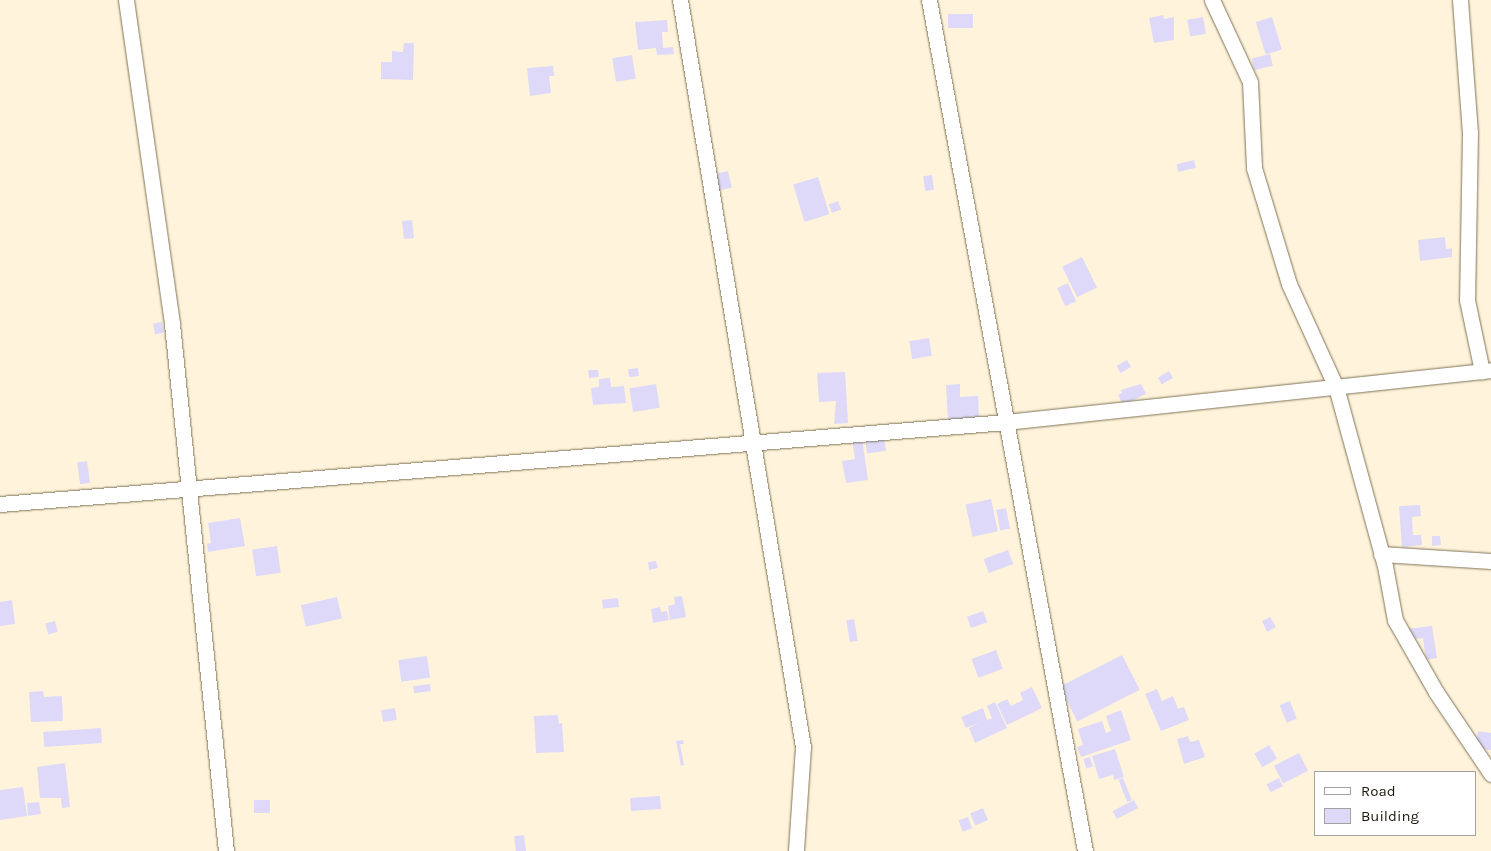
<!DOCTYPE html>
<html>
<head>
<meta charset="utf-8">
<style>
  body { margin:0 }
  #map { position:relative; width:1491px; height:851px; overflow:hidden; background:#fff4db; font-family:Karla,sans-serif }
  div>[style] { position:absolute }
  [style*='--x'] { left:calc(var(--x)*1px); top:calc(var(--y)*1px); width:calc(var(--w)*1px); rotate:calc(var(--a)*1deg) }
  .building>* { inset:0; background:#ded9f8; transform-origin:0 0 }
  .roads { filter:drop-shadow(0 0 1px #7f7257) drop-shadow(0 0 1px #7f7257) }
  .minor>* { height:15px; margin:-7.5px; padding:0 7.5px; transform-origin:7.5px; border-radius:7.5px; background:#fff }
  span { translate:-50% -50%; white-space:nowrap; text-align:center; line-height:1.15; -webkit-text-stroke:4.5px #fff; paint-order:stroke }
  .legend { position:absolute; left:1314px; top:771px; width:162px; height:65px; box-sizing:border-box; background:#fff; border:1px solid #a4a29e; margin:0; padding:6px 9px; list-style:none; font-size:15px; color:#1c170c }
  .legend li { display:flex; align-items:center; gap:10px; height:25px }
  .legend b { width:25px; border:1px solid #a4a29e }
</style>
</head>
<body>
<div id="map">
  <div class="building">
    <i style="left:948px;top:14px;width:25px;height:14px"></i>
    <i style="clip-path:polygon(1163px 15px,1164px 19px,1174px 17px,1174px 40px,1154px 43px,1149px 18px)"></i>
    <i style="left:1203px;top:17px;width:17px;height:16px;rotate:80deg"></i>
    <i style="left:1272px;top:17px;width:34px;height:17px;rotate:73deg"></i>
    <i style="clip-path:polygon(667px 20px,668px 32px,662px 32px,663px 48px,673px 47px,674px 54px,657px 55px,656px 48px,638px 50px,635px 22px)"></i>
    <i style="clip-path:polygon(404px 43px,414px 43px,413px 80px,381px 79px,381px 62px,392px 62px,392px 51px,403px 52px)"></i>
    <i style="left:1270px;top:54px;width:12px;height:19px;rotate:76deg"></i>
    <i style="left:632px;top:55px;width:24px;height:20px;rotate:81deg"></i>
    <i style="clip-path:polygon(553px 66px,554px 76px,549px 76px,551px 93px,530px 96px,527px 68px)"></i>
    <i style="left:1194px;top:160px;width:8px;height:18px;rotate:76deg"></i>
    <i style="left:728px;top:171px;width:17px;height:14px;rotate:77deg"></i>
    <i style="left:932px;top:175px;width:15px;height:9px;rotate:82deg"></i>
    <i style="left:818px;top:177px;width:39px;height:26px;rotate:73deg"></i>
    <i style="left:838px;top:201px;width:9px;height:10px;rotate:69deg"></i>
    <i style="left:412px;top:220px;width:18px;height:10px;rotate:84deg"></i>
    <i style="clip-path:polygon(1445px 237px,1446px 249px,1452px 248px,1452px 257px,1420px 261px,1418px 240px)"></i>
    <i style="left:1082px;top:257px;width:34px;height:22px;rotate:64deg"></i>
    <i style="left:1068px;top:283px;width:20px;height:12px;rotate:66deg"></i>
    <i style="left:162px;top:322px;width:11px;height:9px;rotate:80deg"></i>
    <i style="left:929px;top:338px;width:18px;height:20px;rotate:81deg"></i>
    <i style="left:1127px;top:360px;width:8px;height:12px;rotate:60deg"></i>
    <i style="left:638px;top:368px;width:8px;height:10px;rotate:83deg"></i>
    <i style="clip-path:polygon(588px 370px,598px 370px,599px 377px,589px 378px)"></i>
    <i style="left:1169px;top:371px;width:8px;height:13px;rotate:60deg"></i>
    <i style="clip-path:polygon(845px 372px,848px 423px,834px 424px,836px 401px,819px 402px,817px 373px)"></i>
    <i style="clip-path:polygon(610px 378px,611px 387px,624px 386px,626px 403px,593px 405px,591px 388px,599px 387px,599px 379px)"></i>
    <i style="left:656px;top:384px;width:24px;height:27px;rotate:81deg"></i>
    <i style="clip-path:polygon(960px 384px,960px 397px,978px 396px,979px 418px,948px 420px,946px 385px)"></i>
    <i style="clip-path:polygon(1141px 384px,1146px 394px,1123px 405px,1118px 395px,1122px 393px,1121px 390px)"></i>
    <i style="left:884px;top:437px;width:14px;height:19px;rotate:82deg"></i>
    <i style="clip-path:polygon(862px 438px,868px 480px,846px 483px,842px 461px,855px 459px,852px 440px)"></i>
    <i style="left:87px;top:461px;width:22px;height:10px;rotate:82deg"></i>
    <i style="left:991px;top:499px;width:33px;height:26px;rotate:78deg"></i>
    <i style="clip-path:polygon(1420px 505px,1421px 516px,1412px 517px,1413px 535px,1421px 535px,1422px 545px,1402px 547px,1399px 506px)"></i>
    <i style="left:1006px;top:508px;width:21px;height:10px;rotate:79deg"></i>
    <i style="clip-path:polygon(240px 518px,245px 546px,208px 552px,207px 544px,211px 543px,208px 523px)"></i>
    <i style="clip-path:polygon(1432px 536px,1440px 536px,1441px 545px,1432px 546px)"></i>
    <i style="left:277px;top:546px;width:27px;height:25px;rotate:82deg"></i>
    <i style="left:1008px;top:550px;width:15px;height:26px;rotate:70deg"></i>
    <i style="clip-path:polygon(656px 561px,658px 568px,649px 570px,648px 562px)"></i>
    <i style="clip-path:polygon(682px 596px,686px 617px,670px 620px,668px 606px,675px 604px,674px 597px)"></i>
    <i style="left:337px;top:597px;width:22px;height:37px;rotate:77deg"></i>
    <i style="left:618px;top:598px;width:9px;height:16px;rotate:84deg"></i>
    <i style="clip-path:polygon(12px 600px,15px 624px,0 626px,0 602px)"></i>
    <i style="clip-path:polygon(660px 607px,661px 612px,667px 611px,669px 620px,653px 623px,651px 609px)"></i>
    <i style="left:983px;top:611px;width:12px;height:17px;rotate:70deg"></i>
    <i style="clip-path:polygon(1270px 617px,1276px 627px,1267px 632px,1262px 621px)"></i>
    <i style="left:854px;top:619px;width:22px;height:8px;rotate:80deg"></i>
    <i style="left:55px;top:621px;width:11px;height:10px;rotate:75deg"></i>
    <i style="clip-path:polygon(1432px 626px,1437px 658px,1426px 660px,1423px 638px,1408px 640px,1406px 629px)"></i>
    <i style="left:996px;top:650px;width:20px;height:26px;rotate:70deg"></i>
    <i style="left:1122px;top:655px;width:39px;height:70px;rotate:63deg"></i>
    <i style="left:427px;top:656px;width:22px;height:29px;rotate:82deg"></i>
    <i style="left:430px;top:684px;width:7px;height:17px;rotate:82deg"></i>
    <i style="clip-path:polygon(1032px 687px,1042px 708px,1007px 725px,997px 704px,1007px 699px,1011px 706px,1023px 700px,1020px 693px)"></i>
    <i style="clip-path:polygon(1157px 689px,1162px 701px,1173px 696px,1178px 709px,1184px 707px,1189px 720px,1161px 731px,1145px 694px)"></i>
    <i style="clip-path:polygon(43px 691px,44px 697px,62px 696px,63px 721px,31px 722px,29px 692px)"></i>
    <i style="left:1290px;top:701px;width:19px;height:11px;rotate:69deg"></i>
    <i style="clip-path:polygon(995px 702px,1007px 728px,975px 743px,969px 728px,979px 723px,966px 728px,961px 717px,983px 708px,987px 720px,992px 718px,987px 706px)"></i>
    <i style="left:395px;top:708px;width:12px;height:14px;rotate:81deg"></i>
    <i style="clip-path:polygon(1121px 710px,1131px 740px,1081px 757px,1077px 747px,1083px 745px,1078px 729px,1102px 721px,1106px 733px,1111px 731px,1106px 716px)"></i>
    <i style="clip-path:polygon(558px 715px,559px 724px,562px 723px,564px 752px,536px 753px,534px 716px)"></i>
    <i style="left:101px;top:728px;width:15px;height:58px;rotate:86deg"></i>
    <i style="clip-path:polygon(1478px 731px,1491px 733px,1491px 750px,1475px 748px)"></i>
    <i style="clip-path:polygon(1188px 736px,1190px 742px,1199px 740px,1205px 757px,1184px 764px,1177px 739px)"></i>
    <i style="clip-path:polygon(683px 740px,684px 744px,680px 744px,684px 765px,681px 766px,676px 741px)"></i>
    <i style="left:1269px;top:745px;width:16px;height:17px;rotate:60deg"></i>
    <i style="clip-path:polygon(1115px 749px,1124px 777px,1114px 780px,1113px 775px,1099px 779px,1092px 756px)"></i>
    <i style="left:1299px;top:753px;width:20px;height:28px;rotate:63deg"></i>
    <i style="left:1090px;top:757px;width:10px;height:7px;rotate:73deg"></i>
    <i style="clip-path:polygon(65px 763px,70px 807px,62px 808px,61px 798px,40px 798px,37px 767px)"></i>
    <i style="left:1123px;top:778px;width:24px;height:5px;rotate:68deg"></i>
    <i style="left:1279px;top:778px;width:9px;height:14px;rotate:63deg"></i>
    <i style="clip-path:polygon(23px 787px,27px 816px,0 820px,0 790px)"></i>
    <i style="left:660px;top:796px;width:13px;height:30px;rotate:86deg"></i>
    <i style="left:254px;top:800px;width:16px;height:13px"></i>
    <i style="left:1134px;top:800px;width:9px;height:24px;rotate:63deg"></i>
    <i style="clip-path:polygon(39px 802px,41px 814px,28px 816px,27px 803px)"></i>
    <i style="left:983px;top:808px;width:13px;height:14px;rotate:67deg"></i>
    <i style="left:968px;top:817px;width:12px;height:10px;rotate:70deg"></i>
    <i style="left:524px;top:835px;width:16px;height:10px;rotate:83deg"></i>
  </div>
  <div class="roads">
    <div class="minor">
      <i style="--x:126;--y:0;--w:327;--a:81.9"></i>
      <i style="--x:172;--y:324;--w:530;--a:84.15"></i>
      <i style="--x:680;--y:0;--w:757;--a:80.65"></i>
      <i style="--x:803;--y:747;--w:104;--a:93.9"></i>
      <i style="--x:929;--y:0;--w:865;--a:79.61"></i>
      <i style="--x:1212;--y:0;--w:90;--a:65.1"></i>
      <i style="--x:1250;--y:82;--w:86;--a:87.3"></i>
      <i style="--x:1254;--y:168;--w:121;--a:73.2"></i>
      <i style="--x:1289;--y:284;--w:113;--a:65.5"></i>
      <i style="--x:1336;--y:387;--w:186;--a:74.7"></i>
      <i style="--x:1385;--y:566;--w:55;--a:79.5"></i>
      <i style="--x:1395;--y:620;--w:83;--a:60.3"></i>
      <i style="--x:1436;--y:692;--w:99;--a:56.1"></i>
      <i style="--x:1460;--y:0;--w:132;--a:85.7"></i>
      <i style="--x:1470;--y:132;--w:168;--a:91"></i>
      <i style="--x:1467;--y:300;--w:73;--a:78.1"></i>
      <i style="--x:0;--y:504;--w:1009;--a:-4.66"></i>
      <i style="--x:1006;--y:422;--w:488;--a:-6.1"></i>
      <i style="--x:1381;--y:554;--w:110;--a:3.6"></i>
    </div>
  </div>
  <ul class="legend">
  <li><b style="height:6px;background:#fff"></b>Road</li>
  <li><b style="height:14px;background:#ded9f8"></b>Building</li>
  </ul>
</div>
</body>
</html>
